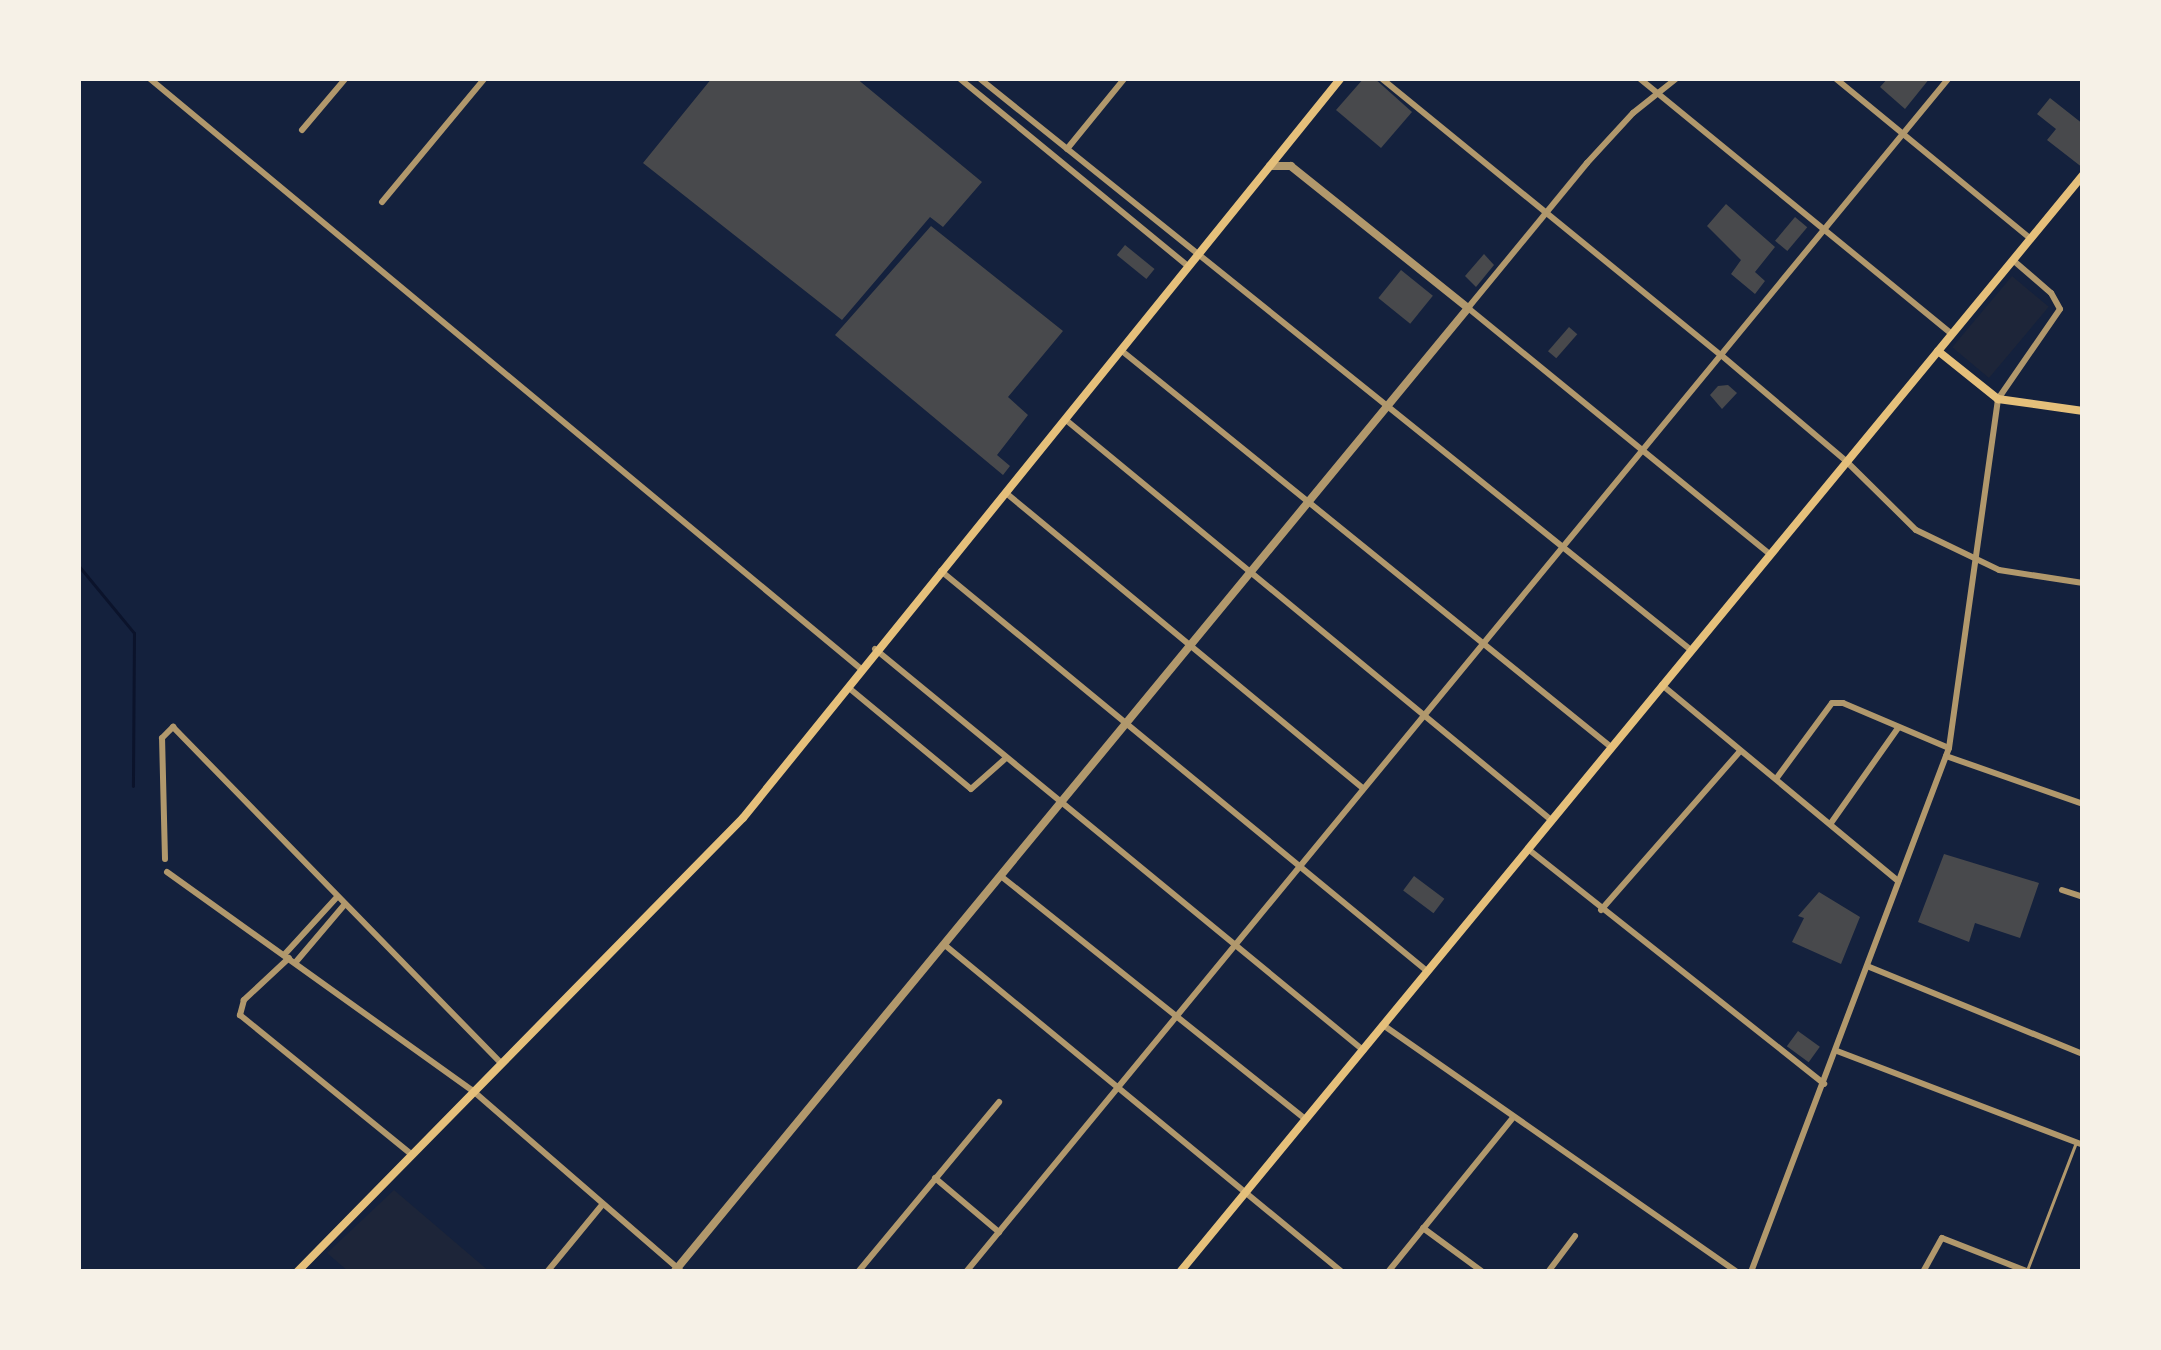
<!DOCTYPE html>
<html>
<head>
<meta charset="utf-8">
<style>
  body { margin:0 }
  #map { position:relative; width:2161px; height:1350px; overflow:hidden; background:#14213d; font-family:Arial,sans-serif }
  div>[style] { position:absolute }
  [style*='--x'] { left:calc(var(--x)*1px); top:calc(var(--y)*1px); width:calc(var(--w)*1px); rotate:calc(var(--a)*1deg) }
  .green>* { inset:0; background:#1d2539; transform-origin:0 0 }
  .stream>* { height:3px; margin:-1.5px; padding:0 1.5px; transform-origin:1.5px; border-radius:1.5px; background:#0b132b }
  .building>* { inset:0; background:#48494c; transform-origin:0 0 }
  .service>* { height:3px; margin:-1.5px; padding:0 1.5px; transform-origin:1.5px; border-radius:1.5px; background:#b1986c }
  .minor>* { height:6px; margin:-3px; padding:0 3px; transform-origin:3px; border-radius:3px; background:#b1986c }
  .tertiary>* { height:8px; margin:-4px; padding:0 4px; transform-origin:4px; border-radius:4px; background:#b1986c }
  .secondary>* { height:8px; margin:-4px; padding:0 4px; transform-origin:4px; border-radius:4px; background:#e5c07b }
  span { translate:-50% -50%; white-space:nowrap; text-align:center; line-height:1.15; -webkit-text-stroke:9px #f6f1e7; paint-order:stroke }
  .frame { position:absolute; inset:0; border:81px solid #f6f1e7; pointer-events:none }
</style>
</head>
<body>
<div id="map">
  <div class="green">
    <i style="left:2012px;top:276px;width:48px;height:93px;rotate:40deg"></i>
    <i style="clip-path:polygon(394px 1190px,490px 1272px,349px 1272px,327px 1253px)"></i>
  </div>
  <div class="stream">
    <i style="--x:78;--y:565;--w:88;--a:50.5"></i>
    <i style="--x:134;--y:633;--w:153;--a:90.4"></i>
  </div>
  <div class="building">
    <i style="clip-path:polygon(712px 78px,856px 78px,982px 182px,943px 227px,930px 217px,842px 320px,643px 163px)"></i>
    <i style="clip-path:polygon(1364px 78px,1374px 78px,1412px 112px,1381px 148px,1336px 110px)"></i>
    <i style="clip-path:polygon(1888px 78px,1930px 78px,1905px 109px,1880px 87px)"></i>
    <i style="clip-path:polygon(2050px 98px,2083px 124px,2083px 168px,2047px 140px,2056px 129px,2037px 114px)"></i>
    <i style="clip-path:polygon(1726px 204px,1775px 247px,1755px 272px,1765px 281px,1755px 294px,1731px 274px,1741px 260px,1707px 226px)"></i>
    <i style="left:1795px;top:217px;width:16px;height:31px;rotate:40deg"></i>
    <i style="clip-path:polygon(931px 226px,1063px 331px,1008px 397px,1028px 415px,997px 455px,1010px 466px,1003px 475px,835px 335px)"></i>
    <i style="left:1125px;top:245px;width:38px;height:13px;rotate:39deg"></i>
    <i style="clip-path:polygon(1484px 254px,1494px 265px,1476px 287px,1465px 276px)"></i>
    <i style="left:1401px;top:270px;width:41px;height:36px;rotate:39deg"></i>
    <i style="left:1569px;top:327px;width:11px;height:32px;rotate:41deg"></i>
    <i style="clip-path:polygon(1728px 385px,1737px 393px,1722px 409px,1710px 395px,1718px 386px)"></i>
    <i style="clip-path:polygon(1944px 854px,2039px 883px,2020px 938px,1975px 923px,1969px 942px,1918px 922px)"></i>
    <i style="left:1414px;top:876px;width:38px;height:18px;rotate:37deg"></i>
    <i style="clip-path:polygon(1819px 892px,1860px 917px,1841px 964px,1792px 942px,1804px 918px,1798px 916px)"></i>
    <i style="left:1798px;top:1031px;width:27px;height:19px;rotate:36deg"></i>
  </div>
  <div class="service">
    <i style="--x:2027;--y:1270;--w:134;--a:-69"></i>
  </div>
  <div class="minor">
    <i style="--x:149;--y:78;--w:924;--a:39.69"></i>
    <i style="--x:959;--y:78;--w:296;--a:39.4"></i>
    <i style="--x:979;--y:78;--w:913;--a:38.78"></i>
    <i style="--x:1381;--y:78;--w:439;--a:39.2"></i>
    <i style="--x:1721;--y:355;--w:164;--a:40.3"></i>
    <i style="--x:1846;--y:461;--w:98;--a:44.6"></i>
    <i style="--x:1916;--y:530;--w:92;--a:25.7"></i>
    <i style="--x:1999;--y:570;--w:85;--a:8.8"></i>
    <i style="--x:1639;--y:78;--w:404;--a:39.3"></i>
    <i style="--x:1677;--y:78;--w:56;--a:141.5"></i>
    <i style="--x:1633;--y:113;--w:68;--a:132.6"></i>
    <i style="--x:1587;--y:163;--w:188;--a:129.4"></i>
    <i style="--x:1468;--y:308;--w:390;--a:39.2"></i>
    <i style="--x:1835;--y:78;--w:252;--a:39.4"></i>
    <i style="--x:302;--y:130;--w:68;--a:-49.8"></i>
    <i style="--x:1067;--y:149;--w:92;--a:-50.8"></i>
    <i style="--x:382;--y:202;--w:161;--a:-50.3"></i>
    <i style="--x:1122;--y:351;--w:629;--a:39"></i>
    <i style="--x:1066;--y:420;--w:629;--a:39.51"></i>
    <i style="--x:1006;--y:493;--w:462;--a:39.6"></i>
    <i style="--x:941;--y:571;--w:629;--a:39.46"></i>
    <i style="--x:875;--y:649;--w:632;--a:39.41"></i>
    <i style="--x:1662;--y:685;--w:307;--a:39.7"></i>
    <i style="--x:849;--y:688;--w:158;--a:39.6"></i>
    <i style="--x:971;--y:789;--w:47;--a:-41.5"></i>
    <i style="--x:1946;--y:756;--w:145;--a:19.3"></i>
    <i style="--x:1776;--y:779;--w:94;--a:-53.6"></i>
    <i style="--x:1832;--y:703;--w:11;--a:0"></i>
    <i style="--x:1843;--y:703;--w:115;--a:23"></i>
    <i style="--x:1831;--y:823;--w:116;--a:-54.8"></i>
    <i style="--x:1528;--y:849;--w:378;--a:38.4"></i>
    <i style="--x:165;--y:859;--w:121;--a:-91.4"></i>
    <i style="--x:162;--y:738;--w:16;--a:-45"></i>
    <i style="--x:173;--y:727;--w:468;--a:45.7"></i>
    <i style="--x:167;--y:872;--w:375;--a:35.6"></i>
    <i style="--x:472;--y:1090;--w:278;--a:40.9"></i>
    <i style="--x:1002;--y:877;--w:389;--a:38.6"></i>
    <i style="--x:2062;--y:890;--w:22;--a:18"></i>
    <i style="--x:1601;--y:910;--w:211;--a:-48.8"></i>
    <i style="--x:946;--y:946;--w:513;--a:39.46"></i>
    <i style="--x:284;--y:955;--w:79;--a:-47.6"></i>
    <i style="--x:289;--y:958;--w:62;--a:137"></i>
    <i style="--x:244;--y:1000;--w:16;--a:105"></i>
    <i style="--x:240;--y:1015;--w:219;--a:39.1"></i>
    <i style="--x:295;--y:963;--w:77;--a:-49.7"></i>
    <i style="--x:1867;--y:966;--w:233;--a:22.2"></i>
    <i style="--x:1383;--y:1025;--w:432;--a:34.9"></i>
    <i style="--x:1837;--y:1051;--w:263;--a:20.9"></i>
    <i style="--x:935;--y:1178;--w:84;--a:40.2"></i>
    <i style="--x:1423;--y:1228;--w:74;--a:36.3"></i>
    <i style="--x:547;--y:1272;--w:87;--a:-50.6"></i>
    <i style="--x:858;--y:1272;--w:221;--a:-50.3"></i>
    <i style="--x:966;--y:1272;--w:1547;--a:-50.54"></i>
    <i style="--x:1388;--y:1272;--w:197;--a:-51"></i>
    <i style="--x:1548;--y:1272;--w:45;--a:-53.1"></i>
    <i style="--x:1751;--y:1272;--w:560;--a:-69.3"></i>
    <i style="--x:1949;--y:748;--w:352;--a:-82"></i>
    <i style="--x:1998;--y:399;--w:109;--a:-55.4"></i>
    <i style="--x:2060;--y:309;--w:18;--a:-119"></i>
    <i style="--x:2051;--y:293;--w:49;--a:-139.1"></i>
    <i style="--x:1923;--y:1272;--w:39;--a:-61"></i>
    <i style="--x:1942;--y:1238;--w:90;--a:21.4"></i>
  </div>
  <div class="tertiary">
    <i style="--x:674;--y:1272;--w:1249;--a:-50.52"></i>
    <i style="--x:1468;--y:308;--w:227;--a:-141.3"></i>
    <i style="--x:1291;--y:166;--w:21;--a:180"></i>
  </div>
  <div class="secondary">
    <i style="--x:1938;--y:351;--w:77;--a:38.7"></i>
    <i style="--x:1998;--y:399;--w:86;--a:8"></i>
    <i style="--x:297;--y:1272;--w:636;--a:-45.51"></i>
    <i style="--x:743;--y:818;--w:951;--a:-51.06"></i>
    <i style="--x:1180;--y:1272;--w:1421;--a:-50.54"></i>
  </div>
  <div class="frame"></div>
</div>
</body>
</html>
